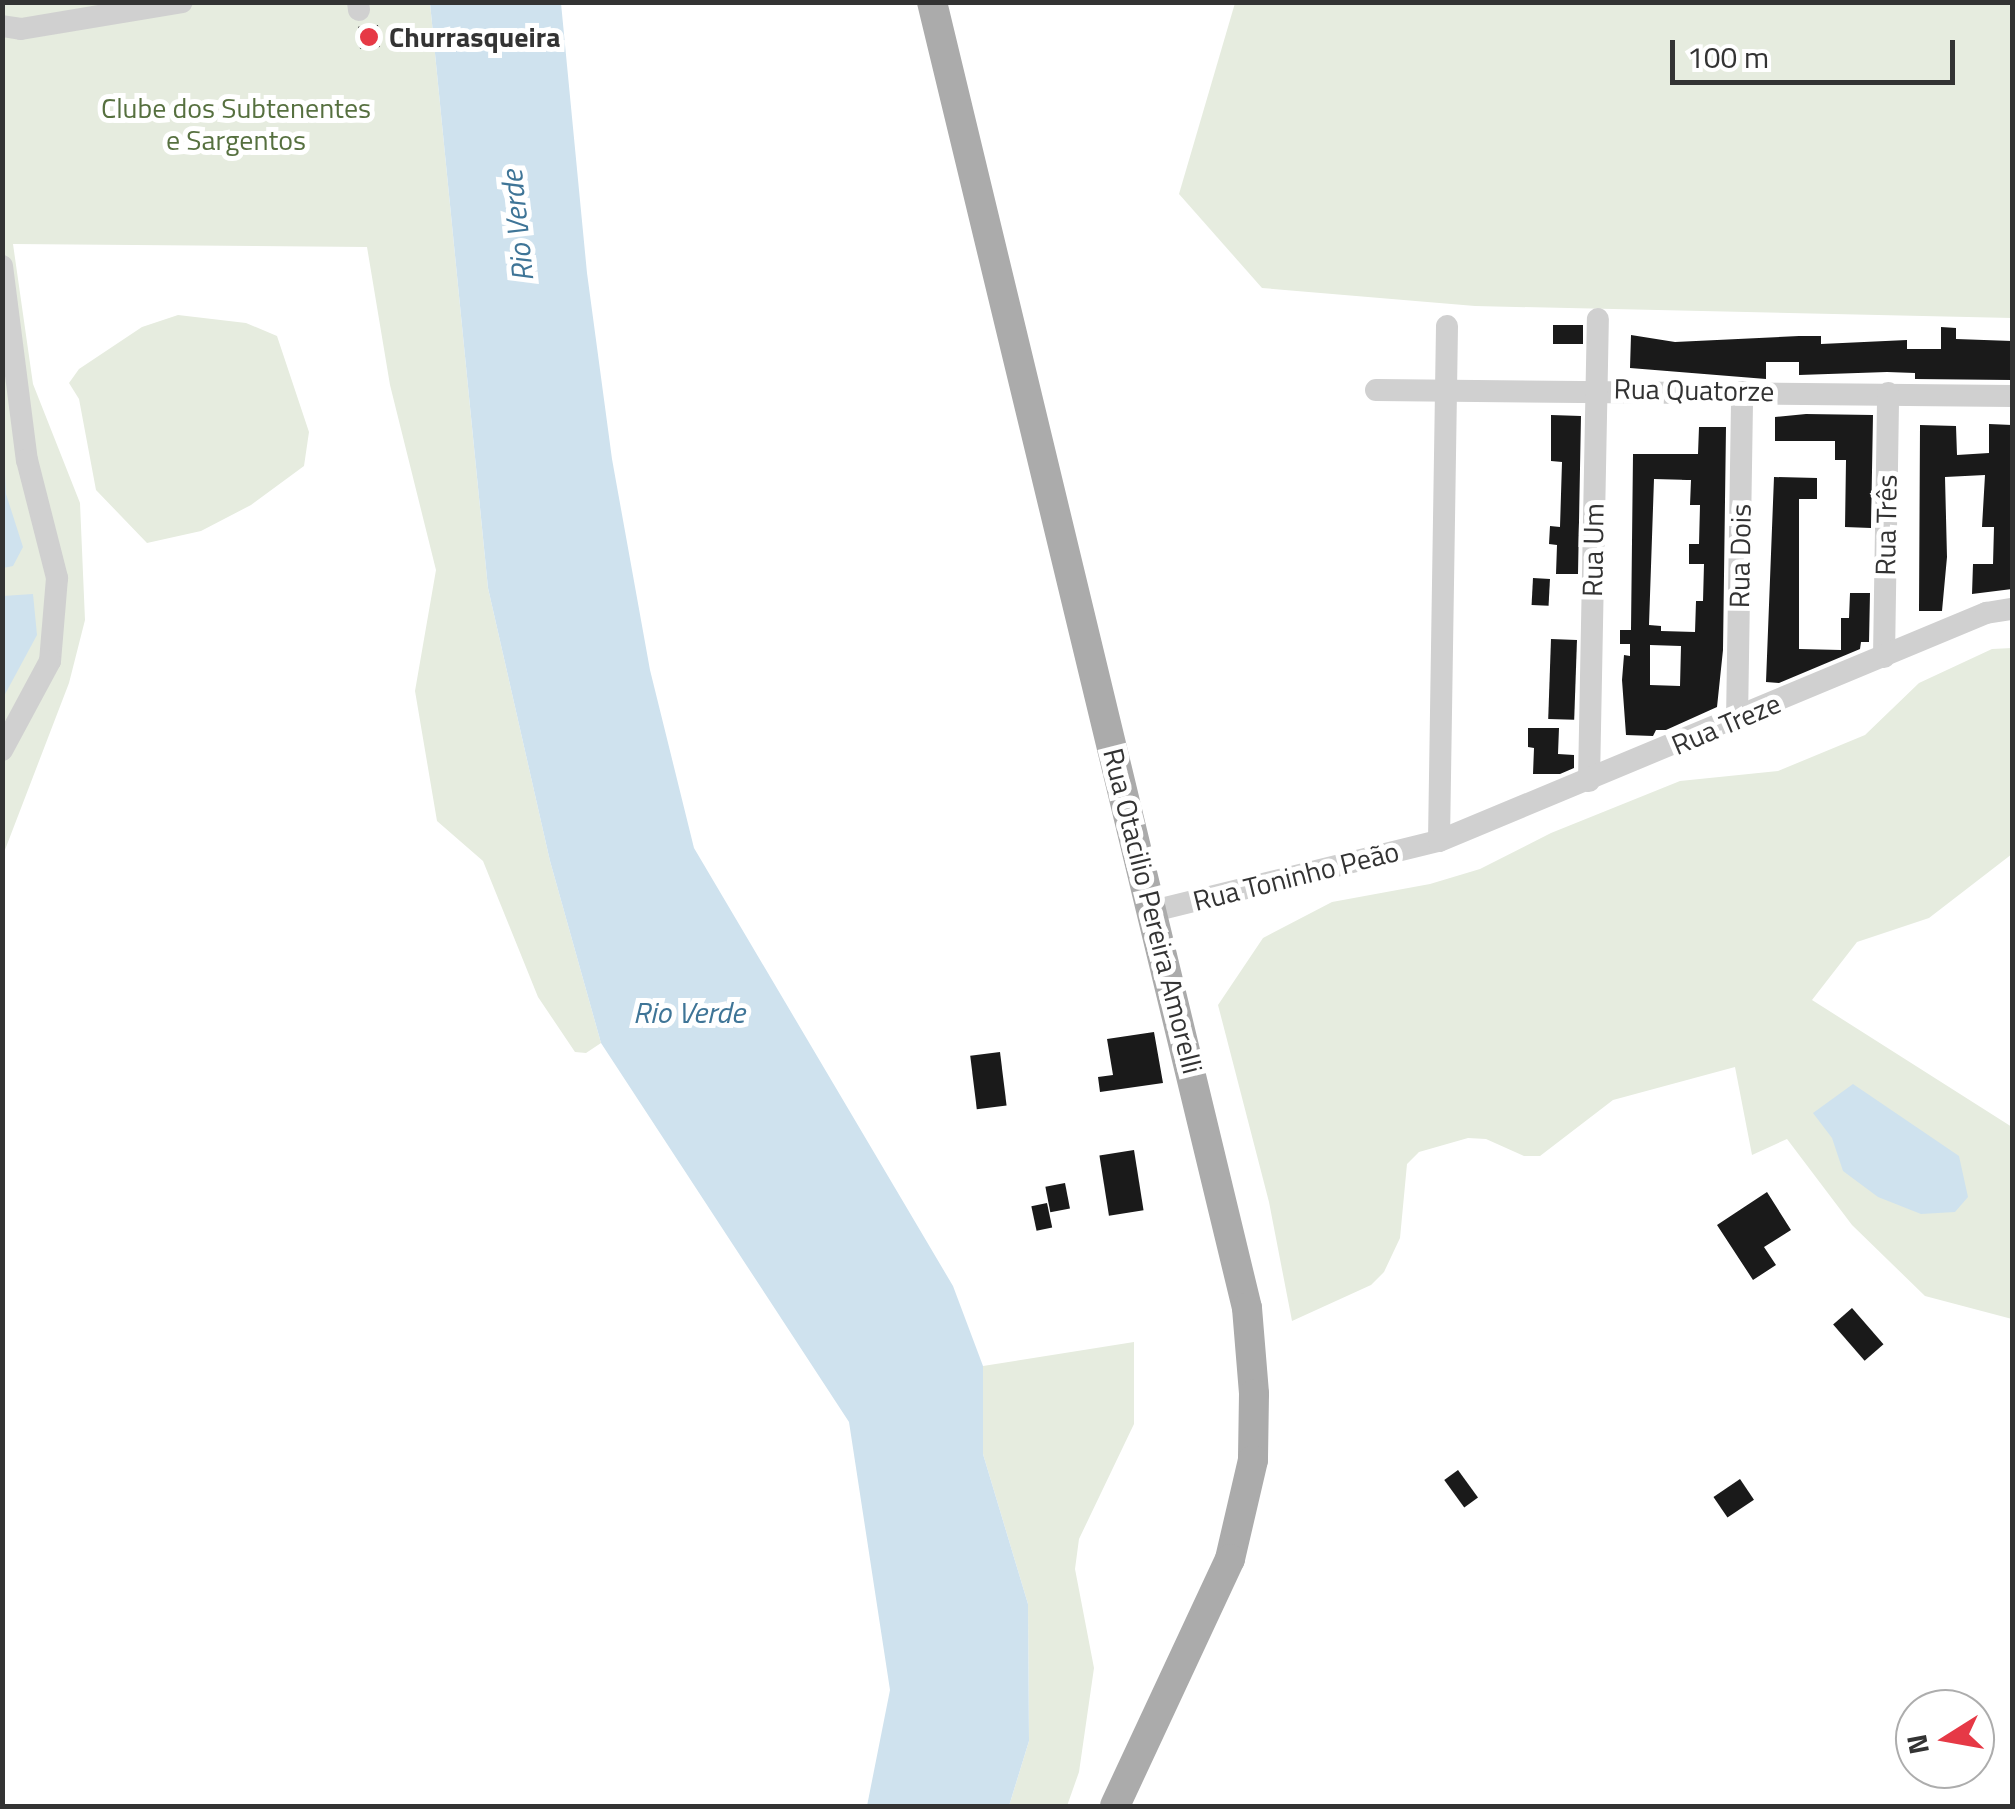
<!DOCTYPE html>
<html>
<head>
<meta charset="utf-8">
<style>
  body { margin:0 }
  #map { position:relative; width:2015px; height:1809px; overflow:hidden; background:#fff; font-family:"Titillium Web",sans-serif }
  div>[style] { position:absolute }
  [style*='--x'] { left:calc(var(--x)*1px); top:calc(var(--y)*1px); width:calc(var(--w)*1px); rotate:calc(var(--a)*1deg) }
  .green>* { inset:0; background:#e6ecdf }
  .water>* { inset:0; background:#cfe2ee }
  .building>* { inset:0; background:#1a1a1a; transform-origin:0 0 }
  .minor>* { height:22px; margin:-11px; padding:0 11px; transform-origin:11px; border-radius:11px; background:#d0d0d0 }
  .major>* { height:30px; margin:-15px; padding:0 15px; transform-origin:15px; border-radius:15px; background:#ababab }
  .dots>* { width:28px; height:28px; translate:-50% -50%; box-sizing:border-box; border:5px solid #fff; border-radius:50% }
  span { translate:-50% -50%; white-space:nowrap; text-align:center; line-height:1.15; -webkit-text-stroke:10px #fff; paint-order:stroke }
  .poi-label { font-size:28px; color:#333; font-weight:700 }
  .left { translate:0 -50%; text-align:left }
  .park-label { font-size:28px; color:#56703f }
  .street-label { font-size:28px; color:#333 }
  .water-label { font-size:30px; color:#3f7597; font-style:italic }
  .frame { position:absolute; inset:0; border:5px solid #333; pointer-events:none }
  .north { position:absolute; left:1895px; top:1689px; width:100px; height:100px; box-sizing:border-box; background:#fff; border:2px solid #adadad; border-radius:50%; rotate:259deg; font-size:28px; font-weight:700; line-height:40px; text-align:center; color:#333 }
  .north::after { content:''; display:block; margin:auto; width:35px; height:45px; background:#e63946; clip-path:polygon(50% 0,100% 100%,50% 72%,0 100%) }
  .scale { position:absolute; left:1670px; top:40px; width:285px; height:45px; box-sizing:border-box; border:5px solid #333; border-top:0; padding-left:12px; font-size:30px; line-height:35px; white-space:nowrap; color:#333; -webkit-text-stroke:8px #fff; paint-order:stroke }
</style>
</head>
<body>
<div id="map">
  <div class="green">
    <i style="clip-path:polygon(3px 3px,430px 3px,488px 588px,550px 861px,601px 1043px,586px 1053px,575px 1052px,538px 997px,483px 861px,437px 821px,415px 691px,436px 570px,390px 385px,367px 247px,13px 244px,33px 384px,80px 503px,85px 620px,69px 683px,3px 855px)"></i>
    <i style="clip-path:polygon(1235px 3px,2012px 3px,2012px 318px,1475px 306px,1262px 288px,1179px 194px)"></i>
    <i style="clip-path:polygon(178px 315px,246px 323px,277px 336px,309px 432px,304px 466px,251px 505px,201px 531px,147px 543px,96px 490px,79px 399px,69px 383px,79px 369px,142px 327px)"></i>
    <i style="clip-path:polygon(2012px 648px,2012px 854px,1929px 918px,1857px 942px,1812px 1000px,2012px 1127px,2012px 1319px,1925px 1296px,1852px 1225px,1787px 1139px,1752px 1155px,1735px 1067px,1613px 1100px,1540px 1156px,1524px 1156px,1486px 1139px,1468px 1138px,1419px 1152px,1407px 1164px,1400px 1238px,1384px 1272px,1371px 1285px,1292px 1321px,1269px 1202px,1218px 1005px,1263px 938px,1332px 902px,1430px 884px,1480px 869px,1551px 833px,1680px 781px,1778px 771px,1865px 735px,1919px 683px,1992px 649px)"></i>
    <i style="clip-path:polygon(1134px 1342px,1134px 1424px,1079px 1539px,1075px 1569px,1094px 1668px,1079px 1772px,1067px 1806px,1009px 1806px,1029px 1741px,1028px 1604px,983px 1454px,983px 1366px)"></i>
  </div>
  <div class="water">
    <i style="clip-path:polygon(430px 3px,561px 3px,587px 273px,612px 459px,650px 670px,694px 848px,953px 1286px,983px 1366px,983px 1454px,1028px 1604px,1029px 1741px,1009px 1806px,867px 1806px,890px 1690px,849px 1422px,601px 1043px,550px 861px,488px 588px)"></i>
    <i style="clip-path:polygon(3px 436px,6px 494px,23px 547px,13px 566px,3px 568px)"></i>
    <i style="clip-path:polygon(33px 594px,37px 635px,3px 698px,3px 596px)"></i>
    <i style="clip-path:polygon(1853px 1084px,1959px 1156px,1968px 1197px,1955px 1212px,1921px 1214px,1878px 1197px,1843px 1171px,1832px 1138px,1813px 1113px)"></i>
  </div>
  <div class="building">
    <i style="left:378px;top:25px;width:22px;height:20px;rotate:85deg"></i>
    <i style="left:1553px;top:325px;width:30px;height:19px"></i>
    <i style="clip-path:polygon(1941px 327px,1956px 328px,1956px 339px,2012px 341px,2012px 380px,1915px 379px,1915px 373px,1887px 372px,1799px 375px,1799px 362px,1766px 362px,1766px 379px,1630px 368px,1631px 335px,1675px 342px,1799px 336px,1821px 336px,1821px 344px,1907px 340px,1907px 349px,1941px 349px)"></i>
    <i style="clip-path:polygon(1806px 414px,1873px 415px,1871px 528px,1845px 527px,1846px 460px,1835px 460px,1835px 441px,1775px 441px,1775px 417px)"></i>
    <i style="clip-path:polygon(1551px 415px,1581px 416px,1578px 574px,1556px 574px,1557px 545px,1549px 544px,1550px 526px,1560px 527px,1562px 462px,1551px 461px)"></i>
    <i style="clip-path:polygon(1989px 424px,2012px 425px,2012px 589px,1972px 594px,1973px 564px,1993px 564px,1994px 527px,1982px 527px,1985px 475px,1945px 477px,1947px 557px,1942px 611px,1919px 611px,1920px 425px,1956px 426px,1957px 455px,1989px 453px)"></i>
    <i style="clip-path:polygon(evenodd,1699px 427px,1726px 427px,1723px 650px,1717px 707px,1666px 730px,1656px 730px,1653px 736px,1626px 735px,1622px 680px,1624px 655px,1630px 656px,1630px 644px,1620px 644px,1620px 630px,1631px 630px,1633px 454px,1698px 454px,1699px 427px,1654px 479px,1691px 480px,1690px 505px,1700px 505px,1699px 544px,1689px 544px,1689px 564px,1704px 564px,1703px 601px,1696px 601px,1695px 632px,1661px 631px,1661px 626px,1649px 625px,1654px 479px,1699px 427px,1650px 645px,1681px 646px,1680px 686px,1650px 685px,1650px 645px)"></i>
    <i style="clip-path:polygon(1774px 477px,1817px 478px,1817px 499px,1799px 499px,1799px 649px,1841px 650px,1841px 618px,1849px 618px,1850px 593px,1870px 593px,1869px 642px,1861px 642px,1860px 649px,1779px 683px,1766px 682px)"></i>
    <i style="left:1533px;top:578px;width:17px;height:27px;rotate:3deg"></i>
    <i style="left:1551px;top:639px;width:26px;height:80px;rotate:2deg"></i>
    <i style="clip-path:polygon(1528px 728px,1559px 728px,1558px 754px,1574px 755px,1574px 768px,1560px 774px,1533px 774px,1534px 748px,1528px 747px)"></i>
    <i style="clip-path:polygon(1154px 1032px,1163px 1083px,1100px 1092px,1098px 1077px,1113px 1075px,1107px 1039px)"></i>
    <i style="left:1000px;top:1052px;width:54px;height:30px;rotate:83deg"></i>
    <i style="left:1134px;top:1150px;width:61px;height:35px;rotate:81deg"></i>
    <i style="left:1065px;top:1183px;width:26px;height:20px;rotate:79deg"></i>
    <i style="clip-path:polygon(1767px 1192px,1791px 1230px,1764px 1247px,1776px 1265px,1753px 1280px,1717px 1225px)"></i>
    <i style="left:1047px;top:1203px;width:25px;height:16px;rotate:78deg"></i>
    <i style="left:1852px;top:1308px;width:48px;height:25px;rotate:49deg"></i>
    <i style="left:1458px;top:1470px;width:34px;height:17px;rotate:54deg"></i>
    <i style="left:1740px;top:1479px;width:25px;height:32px;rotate:56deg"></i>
  </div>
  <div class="minor">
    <i style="--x:358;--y:2;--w:8;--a:83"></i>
    <i style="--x:2;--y:26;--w:19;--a:9"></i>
    <i style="--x:21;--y:29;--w:163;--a:-9.5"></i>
    <i style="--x:2;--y:266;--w:196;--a:82.7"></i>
    <i style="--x:27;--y:460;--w:122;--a:75.7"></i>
    <i style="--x:57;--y:578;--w:83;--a:94.8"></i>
    <i style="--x:50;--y:661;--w:101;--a:118.3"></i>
    <i style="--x:1376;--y:390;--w:636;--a:0.54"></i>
    <i style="--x:1884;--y:657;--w:264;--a:-89.1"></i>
    <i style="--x:1737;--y:721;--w:329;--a:-89.1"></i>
    <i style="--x:1589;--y:781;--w:462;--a:-88.9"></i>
    <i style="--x:1439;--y:841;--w:515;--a:-89.11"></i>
    <i style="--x:1153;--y:911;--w:294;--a:-13.8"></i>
    <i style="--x:1439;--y:841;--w:593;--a:-22.63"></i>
    <i style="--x:1986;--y:613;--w:26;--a:-9"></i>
  </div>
  <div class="major">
    <i style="--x:932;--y:2;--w:1343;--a:76.44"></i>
    <i style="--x:1247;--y:1308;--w:86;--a:85.3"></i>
    <i style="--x:1254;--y:1394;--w:66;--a:90.9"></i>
    <i style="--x:1253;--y:1460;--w:102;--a:103.1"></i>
    <i style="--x:1230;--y:1559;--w:272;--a:115"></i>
  </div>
  <div class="dots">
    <i style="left:369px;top:37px;background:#e63946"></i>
  </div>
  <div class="poi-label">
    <span class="left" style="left:389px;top:37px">Churrasqueira</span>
  </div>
  <div class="park-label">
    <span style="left:236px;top:124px">Clube dos Subtenentes<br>e Sargentos</span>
  </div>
  <div class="street-label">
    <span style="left:1694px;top:390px;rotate:1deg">Rua Quatorze</span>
    <span style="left:1886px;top:525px;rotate:-89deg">Rua Três</span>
    <span style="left:1593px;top:550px;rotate:-89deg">Rua Um</span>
    <span style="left:1740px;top:556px;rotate:-89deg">Rua Dois</span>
    <span style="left:1726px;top:724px;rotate:-23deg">Rua Treze</span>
    <span style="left:1296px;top:876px;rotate:-14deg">Rua Toninho Peão</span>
    <span style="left:1153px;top:911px;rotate:76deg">Rua Otacilio Pereira Amorelli</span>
  </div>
  <div class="water-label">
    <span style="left:517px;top:226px;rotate:-96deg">Rio Verde</span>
    <span style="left:689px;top:1012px">Rio Verde</span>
  </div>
  <div class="frame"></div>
  <div class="north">N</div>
  <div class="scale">100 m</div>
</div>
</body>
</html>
